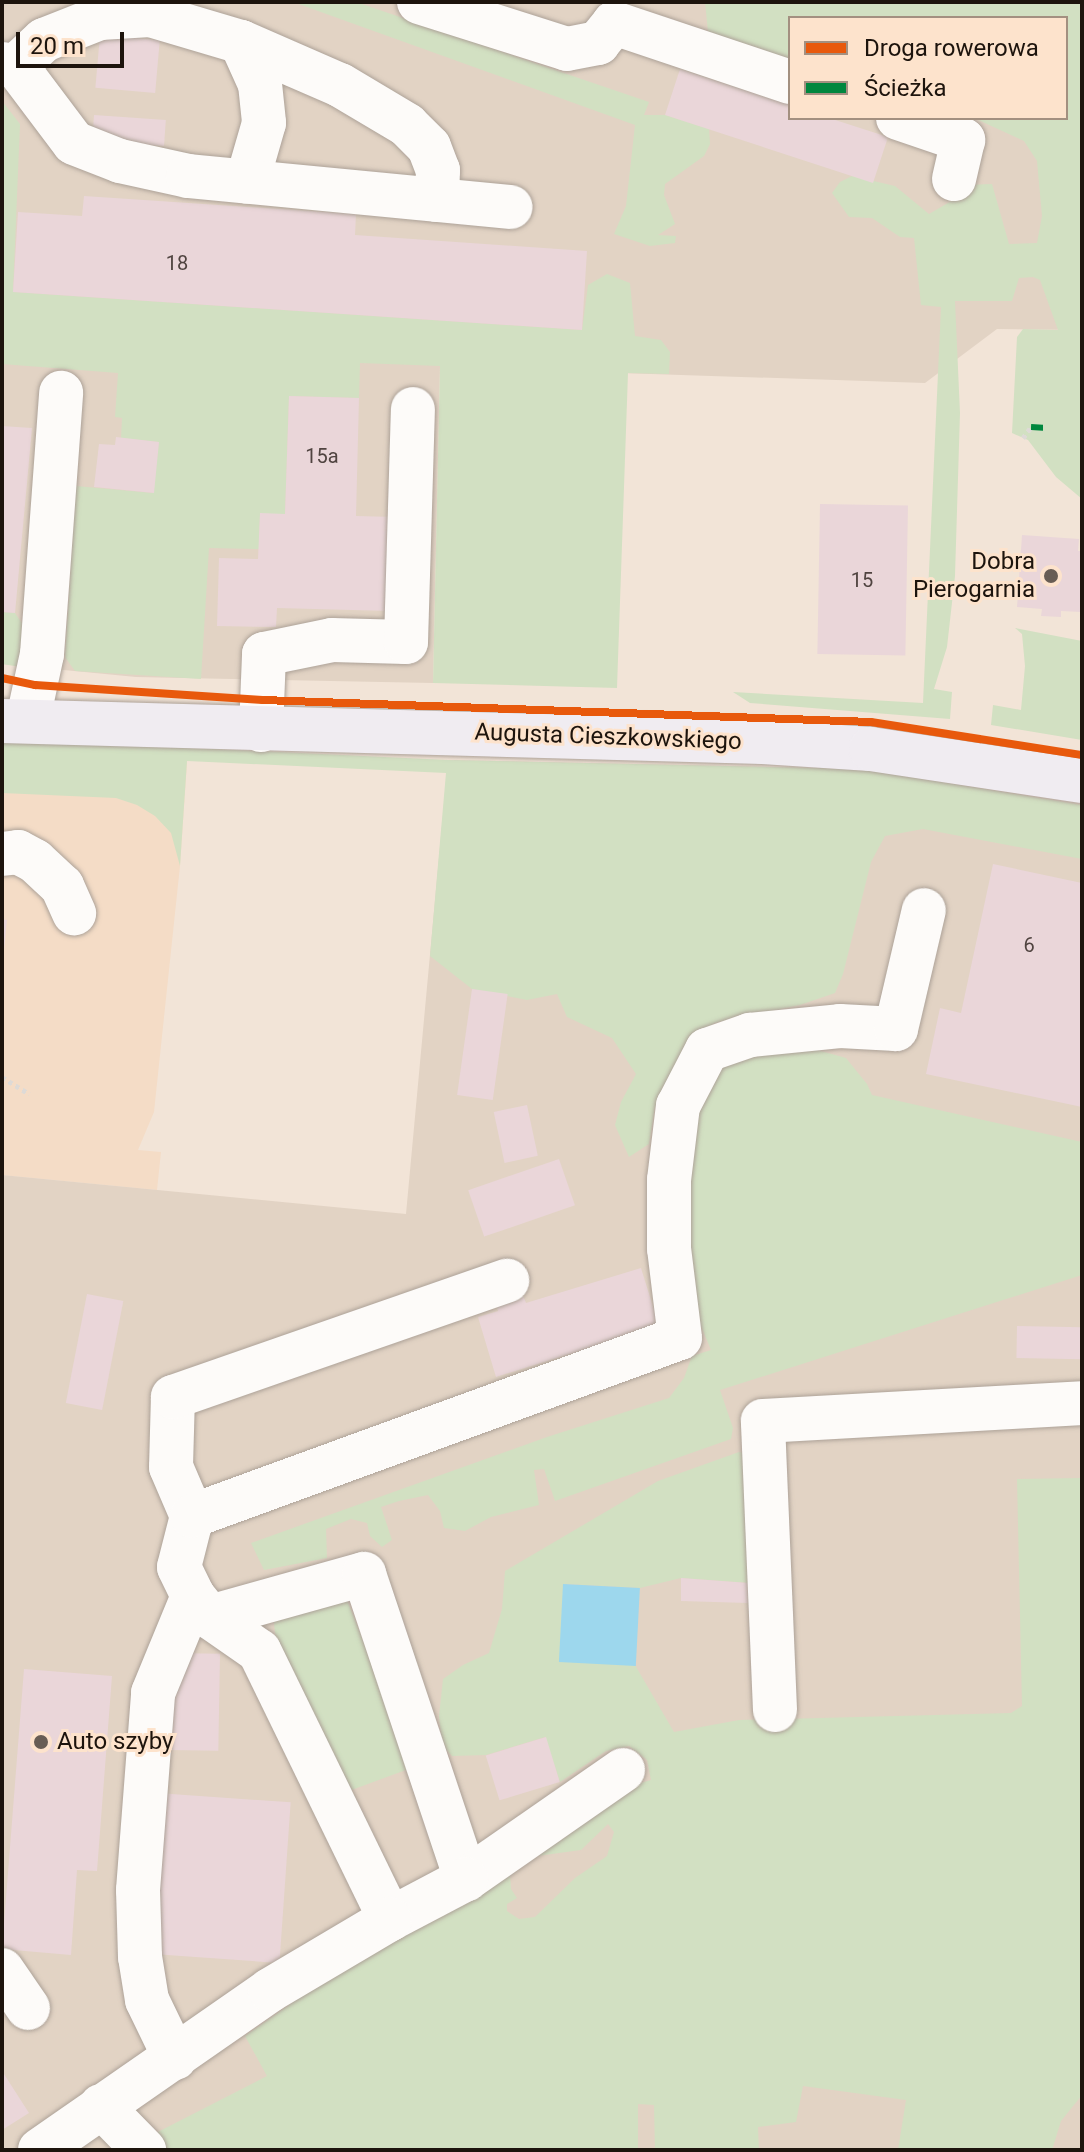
<!DOCTYPE html>
<html>
<head>
<meta charset="utf-8">
<style>
  body { margin:0 }
  #map { position:relative; width:1084px; height:2152px; overflow:hidden; background:#f2e4d7; font-family:Roboto,sans-serif }
  div>[style] { position:absolute }
  [style*='--x'] { left:calc(var(--x)*1px); top:calc(var(--y)*1px); width:calc(var(--w)*1px); rotate:calc(var(--a)*1deg) }
  .built>* { inset:0; background:#f4dcc6 }
  .industrial>* { inset:0; background:#e2d3c4 }
  .green>* { inset:0; background:#d2e0c2 }
  .water>* { inset:0; background:#9dd7ed; transform-origin:0 0 }
  .building>* { inset:0; background:#ead6d9; transform-origin:0 0 }
  .path>* { height:5px; margin-top:-2.5px; transform-origin:0; background:repeating-linear-gradient(90deg,#dedad6 0 4px,transparent 0 8px) }
  .roads { filter:drop-shadow(0 0 2px #ada298) drop-shadow(0 0 2px #ada298) }
  .minor>* { height:44px; margin:-22px; padding:0 22px; transform-origin:22px; border-radius:22px; background:#fdfbf9 }
  .major>* { height:44px; margin:-22px; padding:0 22px; transform-origin:22px; border-radius:22px; background:#f0ecf1 }
  .quiet>* { height:6px; margin-top:-3px; transform-origin:0; background:repeating-linear-gradient(90deg,#00873e 0 12px,transparent 0 18px) }
  .cycleway>* { height:8px; margin:-4px; padding:0 4px; transform-origin:4px; border-radius:4px; background:#e8590c }
  .dots>* { width:22px; height:22px; translate:-50% -50%; box-sizing:border-box; border:4px solid #fde3cc; border-radius:50% }
  span { translate:-50% -50%; white-space:nowrap; text-align:center; line-height:1.15; -webkit-text-stroke:6px #fde3cc; paint-order:stroke }
  .number-label { font-size:20px; color:#504440 }
  .number-label span { -webkit-text-stroke-width:0 }
  .poi-label { font-size:24px; color:#1d140d }
  .right { translate:-100% -50%; text-align:right }
  .left { translate:0 -50%; text-align:left }
  .street-label { font-size:24px; color:#1d140d }
  .frame { position:absolute; inset:0; border:4px solid #1d140d; pointer-events:none }
  .legend { position:absolute; left:788px; top:16px; width:280px; height:104px; box-sizing:border-box; background:#fde3cc; border:2px solid #a39080; margin:0; padding:10px 14px; list-style:none; font-size:24px; color:#1d140d }
  .legend li { display:flex; align-items:center; gap:16px; height:40px }
  .legend b { width:40px; border:2px solid #a39080 }
  .scale { position:absolute; left:16px; top:32px; width:108px; height:36px; box-sizing:border-box; border:4px solid #1d140d; border-top:0; padding-left:10px; font-size:24px; line-height:28px; white-space:nowrap; color:#1d140d; -webkit-text-stroke:6px #fde3cc; paint-order:stroke }
</style>
</head>
<body>
<div id="map">
  <div class="built">
    <i style="clip-path:polygon(2px 740px,188px 748px,180px 866px,154px 1112px,138px 1150px,161px 1152px,157px 1190px,2px 1175px)"></i>
  </div>
  <div class="industrial">
    <i style="clip-path:polygon(evenodd,2px 2px,1082px 2px,1082px 330px,997px 329px,925px 383px,440px 367px,433px 683px,136px 677px,2px 664px,2px 2px,790px 18px,1066px 18px,1066px 118px,790px 118px,790px 18px)"></i>
    <i style="clip-path:polygon(448px 760px,862px 769px,1082px 804px,1082px 2150px,2px 2150px,2px 1175px,406px 1214px)"></i>
  </div>
  <div class="green">
    <i style="clip-path:polygon(293px 2px,356px 2px,649px 102px,644px 115px,665px 115px,709px 129px,710px 144px,704px 156px,665px 184px,664px 195px,675px 224px,658px 235px,676px 236px,675px 243px,650px 246px,614px 234px,626px 206px,635px 125px)"></i>
    <i style="clip-path:polygon(705px 2px,1082px 2px,1082px 499px,1056px 477px,1028px 440px,1012px 433px,1017px 337px,1023px 329px,1058px 330px,1040px 280px,1033px 277px,1019px 278px,1012px 301px,955px 301px,960px 413px,955px 576px,947px 647px,934px 689px,952px 692px,950px 719px,750px 703px,733px 692px,923px 703px,941px 307px,921px 305px,914px 238px,900px 237px,872px 218px,849px 217px,832px 193px,840px 182px,852px 176px,895px 186px,929px 214px,953px 200px,965px 185px,992px 184px,1009px 244px,1037px 243px,1042px 216px,1037px 161px,1024px 141px,974px 118px,1066px 118px,1066px 18px,790px 18px,790px 60px,708px 32px)"></i>
    <i style="clip-path:polygon(2px 101px,20px 124px,13px 292px,582px 330px,588px 285px,607px 274px,630px 283px,635px 336px,661px 340px,670px 352px,669px 374px,628px 373px,617px 688px,433px 683px,440px 366px,360px 363px,359px 398px,289px 396px,285px 514px,260px 514px,259px 549px,209px 548px,201px 679px,75px 671px,65px 657px,76px 486px,153px 493px,159px 442px,121px 438px,122px 418px,115px 417px,118px 373px,2px 364px)"></i>
    <i style="clip-path:polygon(2px 612px,15px 613px,35px 642px,27px 668px,2px 664px)"></i>
    <i style="clip-path:polygon(1015px 628px,1082px 641px,1082px 740px,991px 725px,993px 705px,1021px 710px,1025px 666px,1022px 634px)"></i>
    <i style="clip-path:polygon(2px 739px,448px 760px,862px 769px,1082px 805px,1082px 859px,923px 829px,885px 836px,871px 862px,843px 974px,835px 993px,800px 1005px,714px 1023px,694px 1044px,655px 1107px,649px 1144px,629px 1157px,615px 1125px,621px 1102px,636px 1074px,612px 1038px,567px 1017px,557px 994px,527px 1000px,472px 989px,430px 956px,446px 773px,187px 761px,180px 866px,171px 833px,155px 816px,137px 805px,116px 798px,2px 793px)"></i>
    <i style="clip-path:polygon(782px 1040px,846px 1058px,867px 1084px,872px 1095px,1082px 1142px,1082px 1275px,720px 1390px,733px 1428px,731px 1439px,555px 1501px,544px 1469px,534px 1470px,539px 1505px,491px 1517px,465px 1531px,444px 1528px,440px 1511px,428px 1495px,399px 1501px,381px 1507px,392px 1540px,382px 1547px,370px 1536px,367px 1523px,351px 1519px,326px 1529px,327px 1558px,264px 1570px,251px 1543px,547px 1437px,669px 1398px,684px 1378px,692px 1356px,711px 1350px,686px 1290px,679px 1211px,709px 1061px)"></i>
    <i style="clip-path:polygon(evenodd,739px 1452px,752px 1454px,749px 1583px,681px 1578px,640px 1588px,564px 1584px,635px 1665px,674px 1732px,739px 1720px,1011px 1713px,1022px 1706px,1017px 1479px,1082px 1478px,1082px 2095px,1061px 2121px,1052px 2150px,898px 2150px,906px 2100px,803px 2086px,796px 2122px,758px 2127px,759px 2150px,655px 2150px,654px 2105px,638px 2104px,638px 2150px,161px 2150px,150px 2136px,267px 2076px,245px 2036px,387px 1936px,613px 1791px,651px 1780px,647px 1760px,629px 1746px,606px 1751px,560px 1782px,545px 1737px,486px 1755px,452px 1756px,442px 1745px,439px 1716px,443px 1679px,463px 1665px,489px 1653px,502px 1609px,505px 1571px,658px 1481px,739px 1452px,608px 1824px,614px 1832px,607px 1856px,575px 1878px,535px 1917px,519px 1919px,507px 1911px,507px 1904px,517px 1898px,511px 1889px,510px 1873px,537px 1856px,581px 1850px,608px 1824px)"></i>
    <i style="clip-path:polygon(345px 1595px,414px 1767px,338px 1795px,277px 1653px,273px 1613px)"></i>
  </div>
  <div class="water">
    <i style="left:563px;top:1584px;width:77px;height:78px;rotate:3deg"></i>
  </div>
  <div class="building">
    <i style="left:100px;top:35px;width:60px;height:53px;rotate:5deg"></i>
    <i style="clip-path:polygon(680px 69px,790px 105px,790px 118px,829px 118px,888px 137px,873px 183px,665px 115px)"></i>
    <i style="left:94px;top:115px;width:72px;height:26px;rotate:4deg"></i>
    <i style="clip-path:polygon(84px 196px,356px 214px,355px 235px,587px 251px,582px 330px,13px 292px,18px 212px,82px 216px)"></i>
    <i style="clip-path:polygon(289px 396px,359px 398px,356px 516px,394px 517px,391px 611px,277px 608px,276px 627px,217px 626px,219px 558px,258px 559px,260px 513px,285px 514px)"></i>
    <i style="clip-path:polygon(2px 426px,32px 428px,15px 613px,2px 612px)"></i>
    <i style="clip-path:polygon(116px 437px,159px 442px,154px 493px,94px 487px,99px 444px,115px 445px)"></i>
    <i style="left:820px;top:504px;width:88px;height:150px;rotate:1deg"></i>
    <i style="clip-path:polygon(1022px 535px,1079px 539px,1078px 551px,1082px 551px,1081px 612px,1061px 611px,1061px 617px,1041px 616px,1042px 609px,1017px 607px)"></i>
    <i style="clip-path:polygon(993px 864px,1082px 883px,1082px 1107px,926px 1074px,940px 1008px,961px 1013px)"></i>
    <i style="clip-path:polygon(2px 919px,7px 920px,4px 950px,2px 950px)"></i>
    <i style="left:472px;top:989px;width:36px;height:107px;rotate:8deg"></i>
    <i style="left:527px;top:1105px;width:52px;height:34px;rotate:78deg"></i>
    <i style="left:559px;top:1159px;width:49px;height:96px;rotate:71deg"></i>
    <i style="clip-path:polygon(641px 1268px,659px 1326px,496px 1377px,478px 1317px,498px 1311px,495px 1301px,522px 1293px,526px 1303px)"></i>
    <i style="left:87px;top:1294px;width:37px;height:111px;rotate:11deg"></i>
    <i style="left:1017px;top:1326px;width:65px;height:32px;rotate:1deg"></i>
    <i style="clip-path:polygon(681px 1578px,749px 1583px,748px 1603px,681px 1601px)"></i>
    <i style="left:171px;top:1653px;width:49px;height:97px;rotate:1deg"></i>
    <i style="clip-path:polygon(24px 1669px,112px 1676px,97px 1871px,77px 1870px,71px 1955px,2px 1949px)"></i>
    <i style="left:546px;top:1737px;width:47px;height:63px;rotate:73deg"></i>
    <i style="left:157px;top:1793px;width:134px;height:161px;rotate:4deg"></i>
    <i style="clip-path:polygon(2px 2071px,29px 2113px,2px 2130px)"></i>
  </div>
  <div class="path">
    <i style="--x:1023;--y:438;--w:14;--a:-54"></i>
    <i style="--x:2;--y:1077;--w:32;--a:32"></i>
  </div>
  <div class="roads">
    <div class="minor">
      <i style="--x:419;--y:2;--w:155;--a:17.6"></i>
      <i style="--x:567;--y:49;--w:32;--a:-11"></i>
      <i style="--x:598;--y:43;--w:26;--a:-51"></i>
      <i style="--x:614;--y:23;--w:186;--a:18.5"></i>
      <i style="--x:241;--y:42;--w:46;--a:65.7"></i>
      <i style="--x:260;--y:84;--w:39;--a:84"></i>
      <i style="--x:264;--y:123;--w:61;--a:106.1"></i>
      <i style="--x:2;--y:64;--w:14;--a:8"></i>
      <i style="--x:16;--y:66;--w:96;--a:53"></i>
      <i style="--x:74;--y:143;--w:49;--a:21.4"></i>
      <i style="--x:120;--y:161;--w:70;--a:12.4"></i>
      <i style="--x:188;--y:176;--w:324;--a:5.5"></i>
      <i style="--x:16;--y:66;--w:38;--a:-43"></i>
      <i style="--x:44;--y:40;--w:60;--a:-21.4"></i>
      <i style="--x:100;--y:18;--w:50;--a:-3.4"></i>
      <i style="--x:150;--y:15;--w:95;--a:16.5"></i>
      <i style="--x:241;--y:42;--w:108;--a:23.5"></i>
      <i style="--x:340;--y:85;--w:78;--a:30.8"></i>
      <i style="--x:407;--y:125;--w:31;--a:45"></i>
      <i style="--x:429;--y:147;--w:25;--a:69"></i>
      <i style="--x:438;--y:170;--w:30;--a:92"></i>
      <i style="--x:898;--y:118;--w:69;--a:18.7"></i>
      <i style="--x:963;--y:140;--w:40;--a:103"></i>
      <i style="--x:31;--y:705;--w:52;--a:-77.8"></i>
      <i style="--x:42;--y:654;--w:262;--a:-85.8"></i>
      <i style="--x:261;--y:730;--w:76;--a:-87.7"></i>
      <i style="--x:264;--y:654;--w:69;--a:-11.6"></i>
      <i style="--x:332;--y:640;--w:74;--a:1.5"></i>
      <i style="--x:406;--y:642;--w:233;--a:-88.3"></i>
      <i style="--x:2;--y:854;--w:16;--a:-7"></i>
      <i style="--x:18;--y:852;--w:19;--a:28"></i>
      <i style="--x:35;--y:861;--w:37;--a:43"></i>
      <i style="--x:62;--y:886;--w:30;--a:66"></i>
      <i style="--x:192;--y:1516;--w:53;--a:-113.2"></i>
      <i style="--x:171;--y:1467;--w:70;--a:-88.4"></i>
      <i style="--x:173;--y:1397;--w:354;--a:-19.2"></i>
      <i style="--x:210;--y:1617;--w:160;--a:-15.6"></i>
      <i style="--x:364;--y:1574;--w:322;--a:71.5"></i>
      <i style="--x:775;--y:1710;--w:289;--a:-92.4"></i>
      <i style="--x:763;--y:1421;--w:320;--a:-3.2"></i>
      <i style="--x:623;--y:1770;--w:191;--a:145.2"></i>
      <i style="--x:466;--y:1879;--w:86;--a:152.2"></i>
      <i style="--x:390;--y:1919;--w:298;--a:-116"></i>
      <i style="--x:259;--y:1651;--w:60;--a:-145.2"></i>
      <i style="--x:210;--y:1617;--w:27;--a:-129"></i>
      <i style="--x:193;--y:1596;--w:32;--a:-116"></i>
      <i style="--x:179;--y:1567;--w:53;--a:-75.7"></i>
      <i style="--x:192;--y:1516;--w:519;--a:-20.04"></i>
      <i style="--x:680;--y:1338;--w:90;--a:-97"></i>
      <i style="--x:669;--y:1249;--w:69;--a:-90"></i>
      <i style="--x:669;--y:1180;--w:75;--a:-83.1"></i>
      <i style="--x:678;--y:1106;--w:63;--a:-62.6"></i>
      <i style="--x:707;--y:1050;--w:46;--a:-19.2"></i>
      <i style="--x:750;--y:1035;--w:90;--a:-5.7"></i>
      <i style="--x:840;--y:1026;--w:56;--a:3.1"></i>
      <i style="--x:896;--y:1029;--w:122;--a:-76.8"></i>
      <i style="--x:2;--y:1970;--w:46;--a:55.6"></i>
      <i style="--x:175;--y:2058;--w:64;--a:-115.8"></i>
      <i style="--x:147;--y:2000;--w:44;--a:-99.2"></i>
      <i style="--x:140;--y:1957;--w:67;--a:-91.7"></i>
      <i style="--x:138;--y:1890;--w:198;--a:-85.6"></i>
      <i style="--x:153;--y:1693;--w:105;--a:-67.6"></i>
      <i style="--x:101;--y:2106;--w:62;--a:45.7"></i>
      <i style="--x:40;--y:2150;--w:280;--a:-34.8"></i>
      <i style="--x:270;--y:1990;--w:139;--a:-30.6"></i>
    </div>
    <div class="major">
      <i style="--x:2;--y:721;--w:761;--a:1.58"></i>
      <i style="--x:763;--y:742;--w:108;--a:3.7"></i>
      <i style="--x:871;--y:749;--w:213;--a:8.6"></i>
    </div>
  </div>
  <div class="quiet">
    <i style="--x:1031;--y:427;--w:16;--a:4"></i>
    <i style="--x:1080;--y:507;--w:2;--a:0"></i>
  </div>
  <div class="cycleway">
    <i style="--x:2;--y:678;--w:34;--a:12"></i>
    <i style="--x:35;--y:685;--w:228;--a:3.8"></i>
    <i style="--x:263;--y:700;--w:608;--a:2.07"></i>
    <i style="--x:871;--y:722;--w:214;--a:8.9"></i>
  </div>
  <div class="dots">
    <i style="left:1051px;top:576px;background:#685d54"></i>
    <i style="left:41px;top:1742px;background:#685d54"></i>
  </div>
  <div class="number-label">
    <span style="left:177px;top:263px">18</span>
    <span style="left:322px;top:456px">15a</span>
    <span style="left:862px;top:580px">15</span>
    <span style="left:1029px;top:945px">6</span>
  </div>
  <div class="poi-label">
    <span class="right" style="left:1035px;top:576px">Dobra<br>Pierogarnia</span>
    <span class="left" style="left:57px;top:1742px">Auto szyby</span>
  </div>
  <div class="street-label">
    <span style="left:608px;top:737px;rotate:2deg">Augusta Cieszkowskiego</span>
  </div>
  <div class="frame"></div>
  <ul class="legend">
  <li><b style="height:10px;background:#e8590c"></b>Droga rowerowa</li>
  <li><b style="height:10px;background:#00873e"></b>Ścieżka</li>
  </ul>
  <div class="scale">20 m</div>
</div>
</body>
</html>
